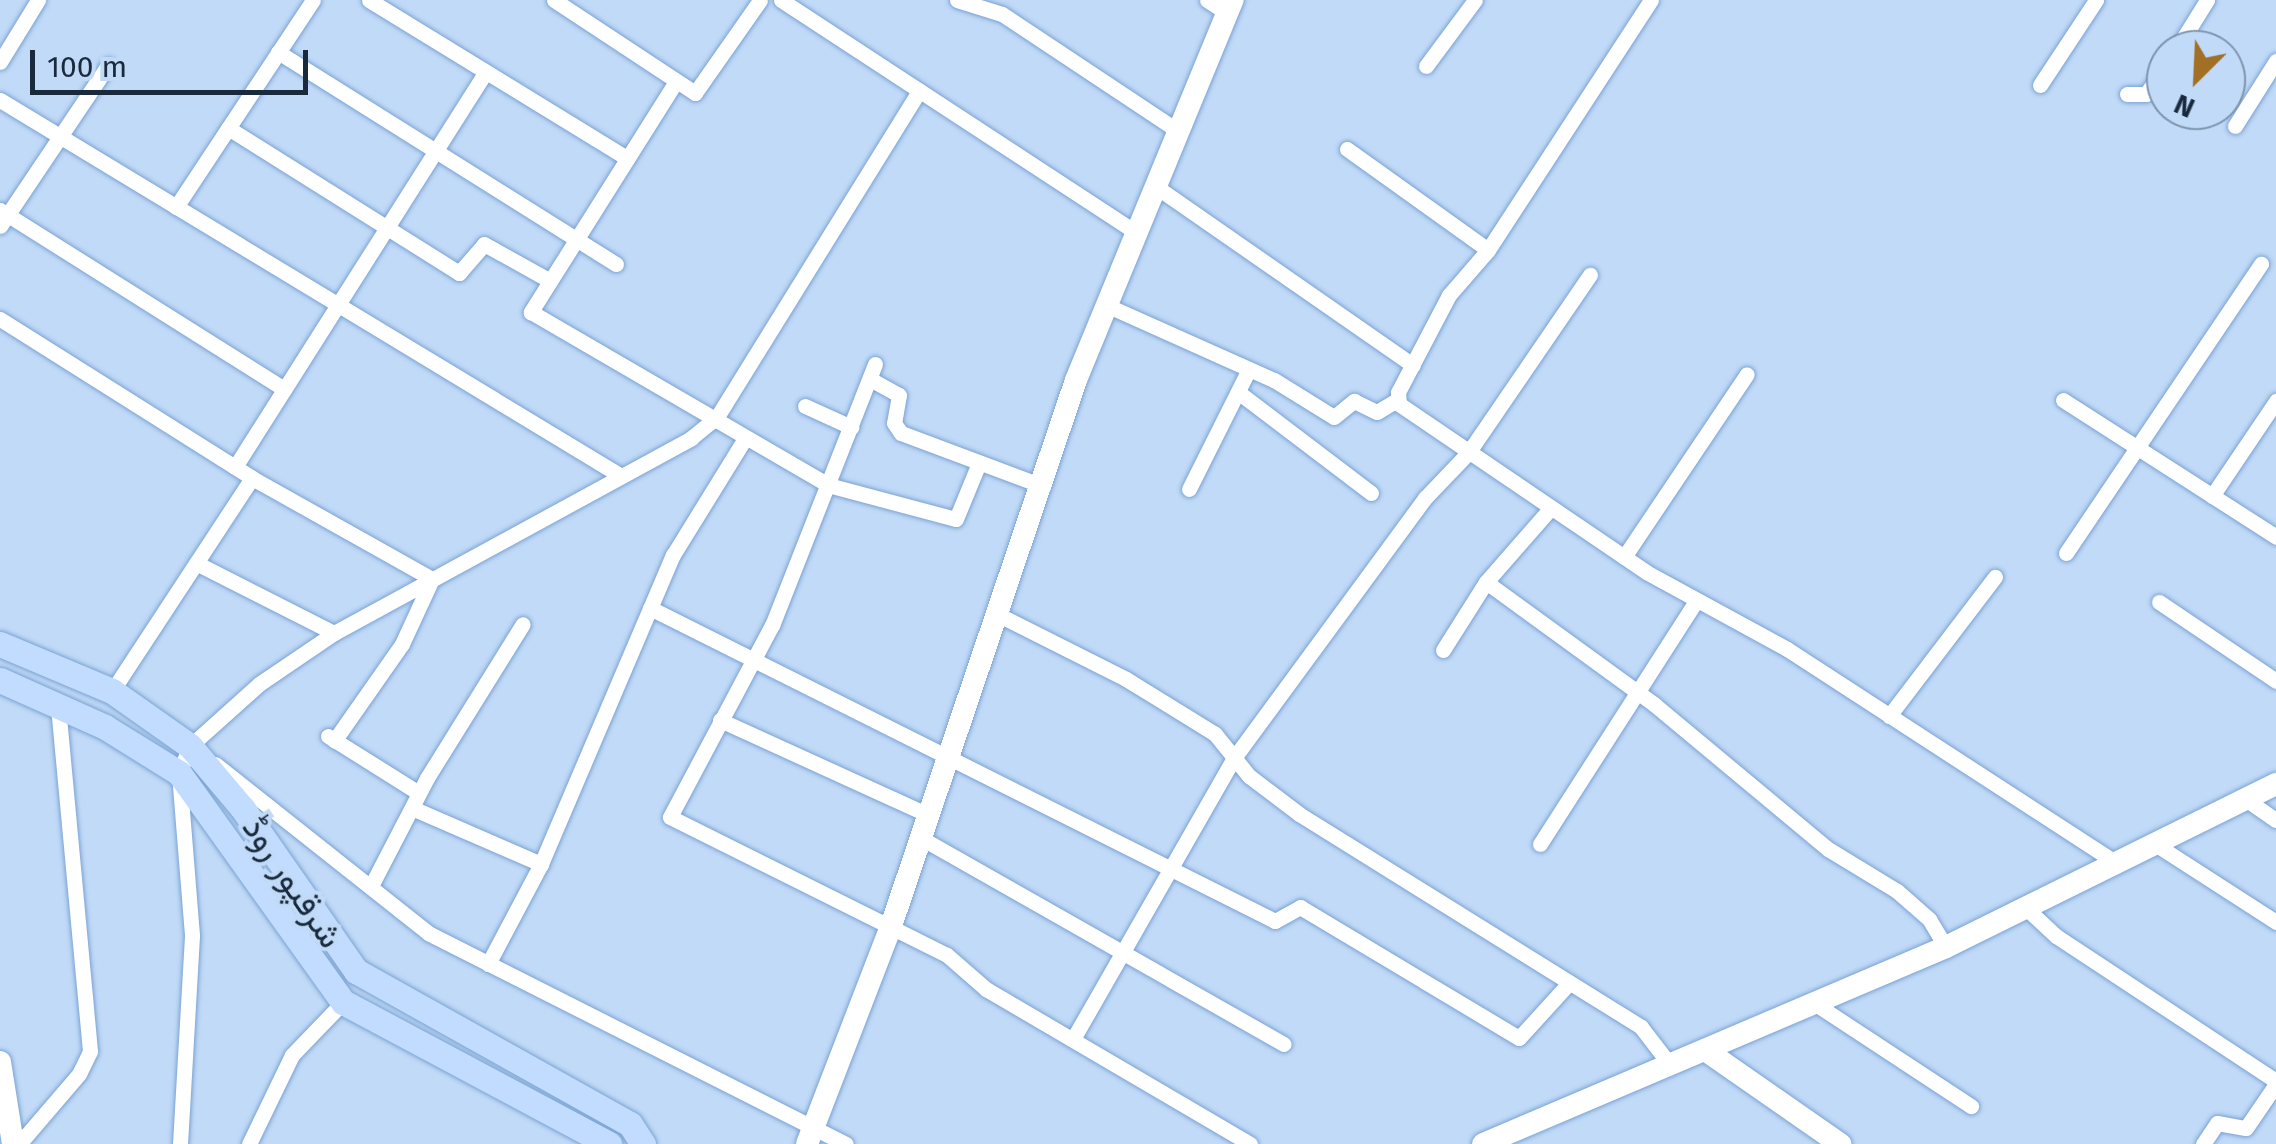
<!DOCTYPE html>
<html>
<head>
<meta charset="utf-8">
<style>
  body { margin:0 }
  #map { position:relative; width:2276px; height:1144px; overflow:hidden; background:#c1daf8; font-family:"Fira Sans",Vazirmatn,sans-serif }
  div>[style] { position:absolute }
  [style*='--x'] { left:calc(var(--x)*1px); top:calc(var(--y)*1px); width:calc(var(--w)*1px); rotate:calc(var(--a)*1deg) }
  .roads { filter:drop-shadow(0 0 2px #7ba3d3) drop-shadow(0 0 2px #7ba3d3) }
  .street>* { height:15px; margin:-7.5px; padding:0 7.5px; transform-origin:7.5px; border-radius:7.5px; background:#fff }
  .secondary>* { height:22px; margin:-11px; padding:0 11px; transform-origin:11px; border-radius:11px; background:#fff }
  .primary>* { height:25px; margin:-12.5px; padding:0 12.5px; transform-origin:12.5px; border-radius:12.5px; background:#c1dcff }
  span { translate:-50% -50%; white-space:nowrap; text-align:center; line-height:1.15; -webkit-text-stroke:8px #c1daf8; paint-order:stroke }
  .street-label { font-size:35px; color:#1a2a3d }
  .north { position:absolute; left:2146px; top:30px; width:100px; height:100px; box-sizing:border-box; background:#c1daf8; border:2px solid #7e94ad; border-radius:50%; rotate:204deg; font-size:28px; font-weight:700; line-height:40px; text-align:center; color:#1a2a3d }
  .north::after { content:''; display:block; margin:auto; width:35px; height:45px; background:#a17025; clip-path:polygon(50% 0,100% 100%,50% 72%,0 100%) }
  .scale { position:absolute; left:30px; top:50px; width:278px; height:45px; box-sizing:border-box; border:5px solid #1a2a3d; border-top:0; padding-left:12px; font-size:30px; line-height:35px; white-space:nowrap; color:#1a2a3d; -webkit-text-stroke:8px #c1daf8; paint-order:stroke }
</style>
</head>
<body>
<div id="map">
  <div class="roads">
    <div class="street">
      <i style="--x:369;--y:0;--w:303;--a:31.5"></i>
      <i style="--x:554;--y:0;--w:169;--a:33.4"></i>
      <i style="--x:695;--y:93;--w:113;--a:-55"></i>
      <i style="--x:781;--y:0;--w:424;--a:33.2"></i>
      <i style="--x:957;--y:0;--w:47;--a:17.3"></i>
      <i style="--x:1002;--y:14;--w:211;--a:33.6"></i>
      <i style="--x:1207;--y:0;--w:24;--a:33"></i>
      <i style="--x:1651;--y:0;--w:298;--a:123.1"></i>
      <i style="--x:1488;--y:250;--w:60;--a:130.9"></i>
      <i style="--x:1449;--y:295;--w:110;--a:117.7"></i>
      <i style="--x:1398;--y:392;--w:12;--a:85"></i>
      <i style="--x:1399;--y:404;--w:299;--a:34.2"></i>
      <i style="--x:1646;--y:572;--w:161;--a:28.6"></i>
      <i style="--x:1787;--y:649;--w:392;--a:33"></i>
      <i style="--x:2176;--y:50;--w:59;--a:-58.2"></i>
      <i style="--x:278;--y:52;--w:399;--a:32.1"></i>
      <i style="--x:0;--y:62;--w:73;--a:-58.5"></i>
      <i style="--x:1426;--y:66;--w:82;--a:-53.4"></i>
      <i style="--x:675;--y:83;--w:271;--a:122.2"></i>
      <i style="--x:531;--y:312;--w:344;--a:30.2"></i>
      <i style="--x:828;--y:485;--w:132;--a:14.9"></i>
      <i style="--x:956;--y:519;--w:61;--a:-67.7"></i>
      <i style="--x:2040;--y:85;--w:102;--a:-56.6"></i>
      <i style="--x:2127;--y:94;--w:19;--a:0"></i>
      <i style="--x:2146;--y:94;--w:35;--a:-55"></i>
      <i style="--x:0;--y:100;--w:726;--a:31.19"></i>
      <i style="--x:2235;--y:126;--w:77;--a:-57.8"></i>
      <i style="--x:228;--y:128;--w:273;--a:32.1"></i>
      <i style="--x:459;--y:273;--w:38;--a:-49"></i>
      <i style="--x:484;--y:244;--w:72;--a:29.1"></i>
      <i style="--x:1347;--y:149;--w:173;--a:35.6"></i>
      <i style="--x:1155;--y:186;--w:314;--a:34.8"></i>
      <i style="--x:176;--y:207;--w:248;--a:-56.5"></i>
      <i style="--x:0;--y:210;--w:336;--a:32.2"></i>
      <i style="--x:0;--y:226;--w:194;--a:-56.1"></i>
      <i style="--x:1106;--y:305;--w:184;--a:24.1"></i>
      <i style="--x:1274;--y:380;--w:70;--a:31.7"></i>
      <i style="--x:1334;--y:417;--w:26;--a:-39"></i>
      <i style="--x:1354;--y:401;--w:25;--a:26"></i>
      <i style="--x:1377;--y:412;--w:23;--a:-31"></i>
      <i style="--x:0;--y:319;--w:298;--a:32.2"></i>
      <i style="--x:252;--y:478;--w:206;--a:29.3"></i>
      <i style="--x:432;--y:579;--w:72;--a:114.8"></i>
      <i style="--x:402;--y:644;--w:118;--a:125"></i>
      <i style="--x:875;--y:364;--w:281;--a:111.5"></i>
      <i style="--x:772;--y:625;--w:217;--a:118"></i>
      <i style="--x:670;--y:817;--w:309;--a:26.5"></i>
      <i style="--x:947;--y:955;--w:52;--a:41.1"></i>
      <i style="--x:986;--y:989;--w:306;--a:30.4"></i>
      <i style="--x:870;--y:379;--w:33;--a:29"></i>
      <i style="--x:899;--y:395;--w:28;--a:100"></i>
      <i style="--x:894;--y:423;--w:12;--a:55"></i>
      <i style="--x:901;--y:433;--w:148;--a:20.5"></i>
      <i style="--x:1238;--y:392;--w:167;--a:37.2"></i>
      <i style="--x:2063;--y:400;--w:253;--a:32.7"></i>
      <i style="--x:805;--y:406;--w:51;--a:24.5"></i>
      <i style="--x:235;--y:467;--w:468;--a:-57.6"></i>
      <i style="--x:1189;--y:489;--w:134;--a:-63.4"></i>
      <i style="--x:2212;--y:496;--w:115;--a:-56"></i>
      <i style="--x:2066;--y:553;--w:349;--a:-56"></i>
      <i style="--x:1624;--y:557;--w:220;--a:-56.1"></i>
      <i style="--x:196;--y:563;--w:155;--a:26.9"></i>
      <i style="--x:1486;--y:582;--w:209;--a:36"></i>
      <i style="--x:1655;--y:705;--w:225;--a:39.8"></i>
      <i style="--x:1828;--y:849;--w:81;--a:31.3"></i>
      <i style="--x:1897;--y:891;--w:43;--a:41.2"></i>
      <i style="--x:1929;--y:919;--w:33;--a:59"></i>
      <i style="--x:2159;--y:602;--w:141;--a:34"></i>
      <i style="--x:650;--y:608;--w:699;--a:26.6"></i>
      <i style="--x:1275;--y:921;--w:29;--a:-29"></i>
      <i style="--x:1300;--y:907;--w:255;--a:30.9"></i>
      <i style="--x:1519;--y:1038;--w:74;--a:-47.7"></i>
      <i style="--x:997;--y:614;--w:144;--a:26.7"></i>
      <i style="--x:1126;--y:679;--w:105;--a:31.7"></i>
      <i style="--x:1215;--y:734;--w:54;--a:51"></i>
      <i style="--x:1249;--y:776;--w:63;--a:37.2"></i>
      <i style="--x:1299;--y:814;--w:403;--a:31.9"></i>
      <i style="--x:1641;--y:1027;--w:44;--a:52.4"></i>
      <i style="--x:1443;--y:650;--w:80;--a:-57.7"></i>
      <i style="--x:1486;--y:582;--w:97;--a:-48.8"></i>
      <i style="--x:112;--y:691;--w:255;--a:-56.7"></i>
      <i style="--x:1889;--y:716;--w:175;--a:-52.7"></i>
      <i style="--x:720;--y:720;--w:229;--a:24.5"></i>
      <i style="--x:328;--y:736;--w:107;--a:32.1"></i>
      <i style="--x:215;--y:764;--w:272;--a:38.4"></i>
      <i style="--x:428;--y:933;--w:468;--a:26.8"></i>
      <i style="--x:2247;--y:800;--w:35;--a:35"></i>
      <i style="--x:412;--y:808;--w:141;--a:23.5"></i>
      <i style="--x:921;--y:838;--w:417;--a:29.6"></i>
      <i style="--x:1540;--y:844;--w:289;--a:-57.3"></i>
      <i style="--x:2155;--y:844;--w:144;--a:32.8"></i>
      <i style="--x:371;--y:886;--w:122;--a:-62.6"></i>
      <i style="--x:427;--y:778;--w:181;--a:-58.1"></i>
      <i style="--x:2027;--y:909;--w:40;--a:43"></i>
      <i style="--x:2056;--y:936;--w:263;--a:33.4"></i>
      <i style="--x:488;--y:964;--w:113;--a:-62.1"></i>
      <i style="--x:541;--y:864;--w:336;--a:-66.9"></i>
      <i style="--x:673;--y:555;--w:135;--a:-58.3"></i>
      <i style="--x:1814;--y:1003;--w:188;--a:33.3"></i>
      <i style="--x:1073;--y:1039;--w:324;--a:-60.2"></i>
      <i style="--x:1234;--y:758;--w:323;--a:-53.7"></i>
      <i style="--x:1425;--y:498;--w:62;--a:-46.3"></i>
      <i style="--x:1468;--y:453;--w:216;--a:-55.6"></i>
      <i style="--x:19;--y:1144;--w:92;--a:-49.4"></i>
      <i style="--x:79;--y:1074;--w:25;--a:-64"></i>
      <i style="--x:90;--y:1051;--w:349;--a:-95.3"></i>
      <i style="--x:180;--y:1144;--w:209;--a:-86.7"></i>
      <i style="--x:192;--y:935;--w:163;--a:-94.6"></i>
      <i style="--x:179;--y:773;--w:29;--a:-68"></i>
      <i style="--x:190;--y:746;--w:93;--a:-41.9"></i>
      <i style="--x:259;--y:684;--w:91;--a:-34.2"></i>
      <i style="--x:334;--y:633;--w:407;--a:-28.6"></i>
      <i style="--x:691;--y:438;--w:33;--a:-39"></i>
      <i style="--x:717;--y:417;--w:384;--a:-58.2"></i>
      <i style="--x:249;--y:1144;--w:99;--a:-64.2"></i>
      <i style="--x:292;--y:1055;--w:74;--a:-46.1"></i>
      <i style="--x:2203;--y:1144;--w:25;--a:-56"></i>
      <i style="--x:2217;--y:1123;--w:29;--a:10"></i>
      <i style="--x:2246;--y:1128;--w:53;--a:-55.7"></i>
    </div>
    <div class="secondary">
      <i style="--x:1705;--y:1050;--w:165;--a:34.8"></i>
      <i style="--x:0;--y:1062;--w:83;--a:81"></i>
      <i style="--x:807;--y:1144;--w:234;--a:-68.9"></i>
      <i style="--x:891;--y:926;--w:576;--a:-71.28"></i>
      <i style="--x:1076;--y:380;--w:411;--a:-67.6"></i>
      <i style="--x:1483;--y:1144;--w:503;--a:-23.05"></i>
      <i style="--x:1946;--y:947;--w:368;--a:-26.3"></i>
    </div>
    <div class="primary">
      <i style="--x:0;--y:644;--w:121;--a:22.8"></i>
      <i style="--x:112;--y:691;--w:95;--a:35.2"></i>
      <i style="--x:190;--y:746;--w:82;--a:49.9"></i>
      <i style="--x:243;--y:809;--w:198;--a:55.1"></i>
      <i style="--x:356;--y:971;--w:314;--a:29.2"></i>
      <i style="--x:630;--y:1124;--w:24;--a:57"></i>
      <i style="--x:0;--y:680;--w:115;--a:24.1"></i>
      <i style="--x:105;--y:727;--w:87;--a:31.9"></i>
      <i style="--x:179;--y:773;--w:282;--a:54.4"></i>
      <i style="--x:343;--y:1002;--w:302;--a:28.1"></i>
    </div>
  </div>
  <div class="street-label">
    <span style="left:293px;top:882px;rotate:56deg">شرقپور روڈ</span>
  </div>
  <div class="north">N</div>
  <div class="scale">100 m</div>
</div>
</body>
</html>
